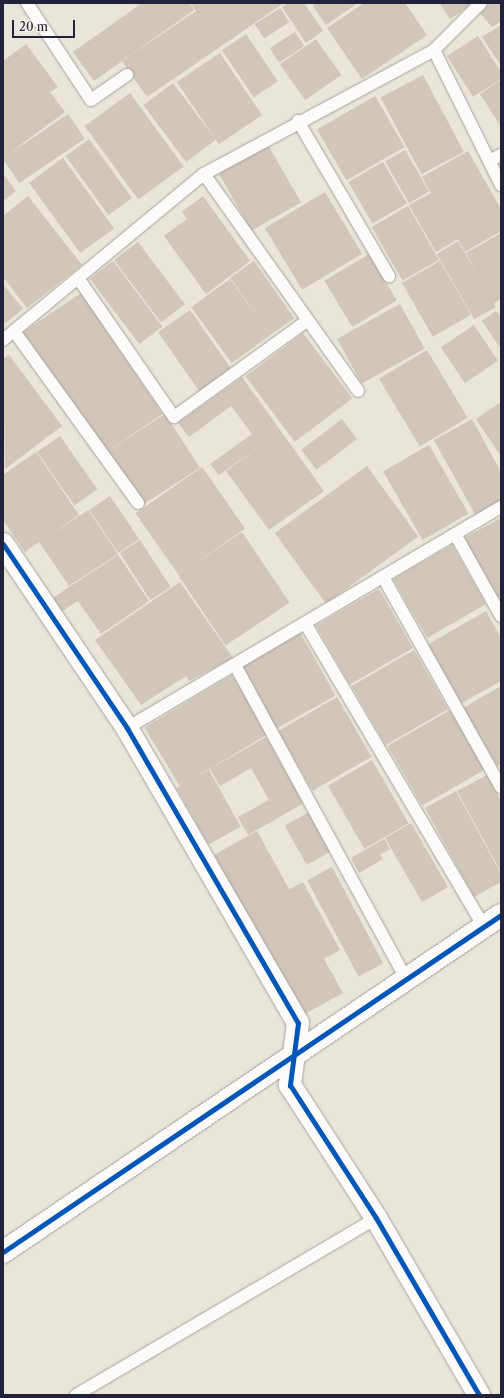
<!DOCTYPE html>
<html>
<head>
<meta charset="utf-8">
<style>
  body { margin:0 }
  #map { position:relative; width:504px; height:1398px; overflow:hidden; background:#e9e5d8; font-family:"Libre Caslon Text",serif }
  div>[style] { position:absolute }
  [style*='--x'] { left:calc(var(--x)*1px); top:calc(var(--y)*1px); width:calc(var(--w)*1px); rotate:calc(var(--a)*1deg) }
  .building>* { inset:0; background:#d2c5ba; transform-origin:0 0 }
  .roads { filter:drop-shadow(0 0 1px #a4a29d) drop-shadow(0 0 1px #a4a29d) }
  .lane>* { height:12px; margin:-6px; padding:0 6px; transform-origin:6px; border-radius:6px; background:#fcfbf9 }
  .street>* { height:22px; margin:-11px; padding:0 11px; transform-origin:11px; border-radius:11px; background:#fcfbf9 }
  .cycleway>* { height:5px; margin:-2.5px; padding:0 2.5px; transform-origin:2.5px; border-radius:2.5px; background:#0057b8 }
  span { translate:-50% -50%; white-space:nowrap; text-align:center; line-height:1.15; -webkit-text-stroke:3px #f7f3e8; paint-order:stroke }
  .frame { position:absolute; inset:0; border:4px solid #22223b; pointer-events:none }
  .scale { position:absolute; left:12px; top:20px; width:63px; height:18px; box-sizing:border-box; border:2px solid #22223b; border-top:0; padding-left:5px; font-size:12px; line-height:14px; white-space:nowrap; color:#22223b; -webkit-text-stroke:3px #f7f3e8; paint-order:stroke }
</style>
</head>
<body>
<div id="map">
  <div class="building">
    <i style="clip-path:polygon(142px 3px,189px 3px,194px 10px,94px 81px,73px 52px)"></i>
    <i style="clip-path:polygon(190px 3px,284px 3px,147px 97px,122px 61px,196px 11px)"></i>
    <i style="clip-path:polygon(288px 3px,304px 3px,323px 31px,306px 43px,282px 7px)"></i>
    <i style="clip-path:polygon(317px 3px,358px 3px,326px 25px,313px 6px)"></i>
    <i style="clip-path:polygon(364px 3px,405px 3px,427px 35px,362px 79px,327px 28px)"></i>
    <i style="clip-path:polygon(474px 3px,450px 19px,440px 4px,441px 3px)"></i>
    <i style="clip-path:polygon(489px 3px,501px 3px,501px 21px,492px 27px,480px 13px)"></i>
    <i style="left:280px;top:8px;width:17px;height:30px;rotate:57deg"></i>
    <i style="clip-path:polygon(501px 25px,501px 66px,482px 37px)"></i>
    <i style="left:295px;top:32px;width:17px;height:30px;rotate:57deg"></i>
    <i style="left:246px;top:34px;width:57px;height:29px;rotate:56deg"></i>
    <i style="clip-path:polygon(478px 36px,501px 72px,501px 79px,473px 97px,447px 56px)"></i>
    <i style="left:316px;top:39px;width:44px;height:44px;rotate:55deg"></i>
    <i style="clip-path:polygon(26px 44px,58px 87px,50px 92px,65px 112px,3px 158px,3px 61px)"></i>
    <i style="left:220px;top:53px;width:75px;height:52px;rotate:56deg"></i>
    <i style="left:423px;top:75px;width:87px;height:48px;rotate:62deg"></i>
    <i style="clip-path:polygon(499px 81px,501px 84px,501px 127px,480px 94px)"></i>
    <i style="left:173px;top:83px;width:71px;height:37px;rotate:53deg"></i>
    <i style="left:130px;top:93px;width:91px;height:56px;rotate:54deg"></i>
    <i style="left:375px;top:96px;width:59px;height:67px;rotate:60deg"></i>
    <i style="left:68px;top:114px;width:30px;height:79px;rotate:56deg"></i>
    <i style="left:89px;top:139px;width:73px;height:29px;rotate:54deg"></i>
    <i style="left:268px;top:145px;width:66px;height:57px;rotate:60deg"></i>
    <i style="left:405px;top:150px;width:48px;height:23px;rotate:60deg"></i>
    <i style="clip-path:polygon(468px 151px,501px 209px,501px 231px,465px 252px,458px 239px,436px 252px,409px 205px,431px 193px,422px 177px)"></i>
    <i style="left:63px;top:158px;width:87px;height:42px;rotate:54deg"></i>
    <i style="left:383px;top:162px;width:48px;height:40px;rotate:60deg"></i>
    <i style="clip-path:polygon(3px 174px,16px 191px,3px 201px)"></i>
    <i style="left:325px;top:192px;width:72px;height:70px;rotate:59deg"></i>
    <i style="clip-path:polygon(28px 196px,82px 265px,27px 308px,3px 277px,3px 216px)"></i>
    <i style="clip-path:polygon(203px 196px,250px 261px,206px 294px,164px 236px,187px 219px,182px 212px)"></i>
    <i style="left:408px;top:206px;width:62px;height:42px;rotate:60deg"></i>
    <i style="clip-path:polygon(501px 233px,501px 299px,494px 303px,496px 307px,474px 319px,437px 254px,458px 241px,477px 274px,466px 253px)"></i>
    <i style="left:138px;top:242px;width:78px;height:30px;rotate:53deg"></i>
    <i style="left:369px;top:254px;width:54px;height:52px;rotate:59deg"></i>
    <i style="left:113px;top:261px;width:82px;height:29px;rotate:53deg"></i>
    <i style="left:254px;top:261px;width:70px;height:29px;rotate:55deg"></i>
    <i style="left:440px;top:261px;width:62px;height:44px;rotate:60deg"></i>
    <i style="left:230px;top:279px;width:69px;height:48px;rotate:54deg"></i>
    <i style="clip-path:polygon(3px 284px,23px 309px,3px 325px)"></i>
    <i style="left:81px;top:293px;width:146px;height:73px;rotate:56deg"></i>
    <i style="left:400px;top:304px;width:51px;height:72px;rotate:61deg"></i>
    <i style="left:190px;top:310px;width:72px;height:39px;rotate:55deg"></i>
    <i style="clip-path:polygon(496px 311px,501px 317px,501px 349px,482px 321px)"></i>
    <i style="left:474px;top:325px;width:43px;height:40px;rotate:56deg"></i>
    <i style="left:303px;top:333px;width:82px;height:72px;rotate:53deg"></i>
    <i style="left:427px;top:350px;width:79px;height:56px;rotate:59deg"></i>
    <i style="clip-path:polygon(9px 355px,62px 426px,5px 469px,3px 359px)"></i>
    <i style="clip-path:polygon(242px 377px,324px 491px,269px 530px,226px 471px,272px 437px,219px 475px,210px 464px,252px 434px,231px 406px,189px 437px,178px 423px)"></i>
    <i style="clip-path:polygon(501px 402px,501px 456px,476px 419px)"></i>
    <i style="left:165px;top:414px;width:64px;height:68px;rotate:57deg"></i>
    <i style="left:342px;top:419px;width:25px;height:51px;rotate:53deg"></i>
    <i style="clip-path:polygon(472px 419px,501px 472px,501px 504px,477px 518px,434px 440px)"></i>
    <i style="left:60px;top:436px;width:65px;height:28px;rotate:55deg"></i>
    <i style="left:429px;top:445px;width:79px;height:53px;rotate:60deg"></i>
    <i style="clip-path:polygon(36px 452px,79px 515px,46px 538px,88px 510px,118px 554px,69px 586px,39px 542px,25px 552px,3px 520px,3px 475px)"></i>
    <i style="left:367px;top:466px;width:87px;height:114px;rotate:54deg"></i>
    <i style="left:202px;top:467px;width:75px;height:81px;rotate:55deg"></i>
    <i style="left:110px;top:496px;width:52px;height:25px;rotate:56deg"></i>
    <i style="clip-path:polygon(501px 518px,501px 596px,496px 598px,464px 538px)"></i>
    <i style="left:242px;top:532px;width:85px;height:77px;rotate:56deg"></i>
    <i style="left:140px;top:540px;width:56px;height:24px;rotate:57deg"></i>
    <i style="left:452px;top:545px;width:68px;height:68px;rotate:60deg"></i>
    <i style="clip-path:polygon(118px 555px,149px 601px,101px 634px,78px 601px,59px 613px,51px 599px)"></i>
    <i style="clip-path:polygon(180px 582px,233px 658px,189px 681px,186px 676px,141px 705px,95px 640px)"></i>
    <i style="left:379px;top:589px;width:68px;height:73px;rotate:60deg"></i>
    <i style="clip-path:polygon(486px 611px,501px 638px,501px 681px,460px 704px,427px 645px)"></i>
    <i style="left:300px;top:632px;width:73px;height:68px;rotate:61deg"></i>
    <i style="left:414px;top:650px;width:68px;height:72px;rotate:60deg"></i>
    <i style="left:232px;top:675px;width:69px;height:102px;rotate:59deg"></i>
    <i style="clip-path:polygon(501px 686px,501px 764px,497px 766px,463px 708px)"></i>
    <i style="left:337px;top:697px;width:69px;height:68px;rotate:60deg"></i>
    <i style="left:450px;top:710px;width:69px;height:72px;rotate:60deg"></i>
    <i style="clip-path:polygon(266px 737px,304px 803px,248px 835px,238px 817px,269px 800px,251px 768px,220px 786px,210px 769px)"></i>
    <i style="left:372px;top:760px;width:73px;height:51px;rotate:60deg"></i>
    <i style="left:209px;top:770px;width:65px;height:37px;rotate:61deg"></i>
    <i style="clip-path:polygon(487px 775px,501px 801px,501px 872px,457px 791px)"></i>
    <i style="clip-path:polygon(456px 791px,501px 874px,501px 882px,474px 897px,425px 808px)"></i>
    <i style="left:311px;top:811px;width:45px;height:30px;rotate:61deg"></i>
    <i style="left:411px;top:823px;width:74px;height:30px;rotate:60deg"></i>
    <i style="clip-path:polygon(257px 831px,289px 889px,286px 891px,303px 882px,340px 950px,324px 959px,343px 993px,301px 1016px,214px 855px)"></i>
    <i style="clip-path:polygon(384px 839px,390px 849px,380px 855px,383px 859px,359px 873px,351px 858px)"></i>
    <i style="left:332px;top:867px;width:109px;height:28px;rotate:62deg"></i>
  </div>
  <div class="roads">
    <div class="lane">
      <i style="--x:27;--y:3;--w:116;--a:56.6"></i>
      <i style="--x:91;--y:100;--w:44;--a:-34.8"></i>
      <i style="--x:434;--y:50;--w:151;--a:63.6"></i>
      <i style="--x:298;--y:121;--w:180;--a:59.6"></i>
      <i style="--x:489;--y:161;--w:13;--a:-27"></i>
      <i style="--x:204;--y:174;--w:266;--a:54.6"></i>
      <i style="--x:78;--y:278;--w:169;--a:55.4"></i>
      <i style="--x:174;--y:417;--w:165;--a:-35.9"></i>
      <i style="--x:14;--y:331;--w:212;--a:54.2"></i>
      <i style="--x:3;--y:340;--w:261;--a:-39.6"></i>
      <i style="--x:204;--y:174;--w:261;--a:-28.3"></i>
      <i style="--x:434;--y:50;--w:66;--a:-45"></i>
      <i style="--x:455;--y:534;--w:94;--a:60.7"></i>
      <i style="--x:383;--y:577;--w:241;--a:60.7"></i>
      <i style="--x:305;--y:623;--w:353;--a:59.5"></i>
      <i style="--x:235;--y:665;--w:359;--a:61.4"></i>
      <i style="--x:127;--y:728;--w:434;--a:-30.6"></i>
      <i style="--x:76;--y:1395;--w:348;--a:-30.5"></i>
    </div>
    <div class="street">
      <i style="--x:3;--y:544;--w:222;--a:56"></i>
      <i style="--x:127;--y:728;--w:341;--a:59.9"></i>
      <i style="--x:298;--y:1023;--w:63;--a:97.4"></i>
      <i style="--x:290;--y:1085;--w:158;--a:57.1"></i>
      <i style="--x:376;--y:1218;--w:205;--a:59.8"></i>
      <i style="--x:3;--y:1252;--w:601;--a:-34.09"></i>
    </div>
  </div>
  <div class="cycleway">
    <i style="--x:3;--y:544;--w:222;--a:56"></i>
    <i style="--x:127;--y:728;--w:341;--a:59.9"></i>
    <i style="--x:298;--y:1023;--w:63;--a:97.4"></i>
    <i style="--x:290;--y:1085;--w:158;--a:57.1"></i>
    <i style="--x:376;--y:1218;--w:205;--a:59.8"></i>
    <i style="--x:3;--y:1252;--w:601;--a:-34.09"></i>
  </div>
  <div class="frame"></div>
  <div class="scale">20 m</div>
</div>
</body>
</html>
